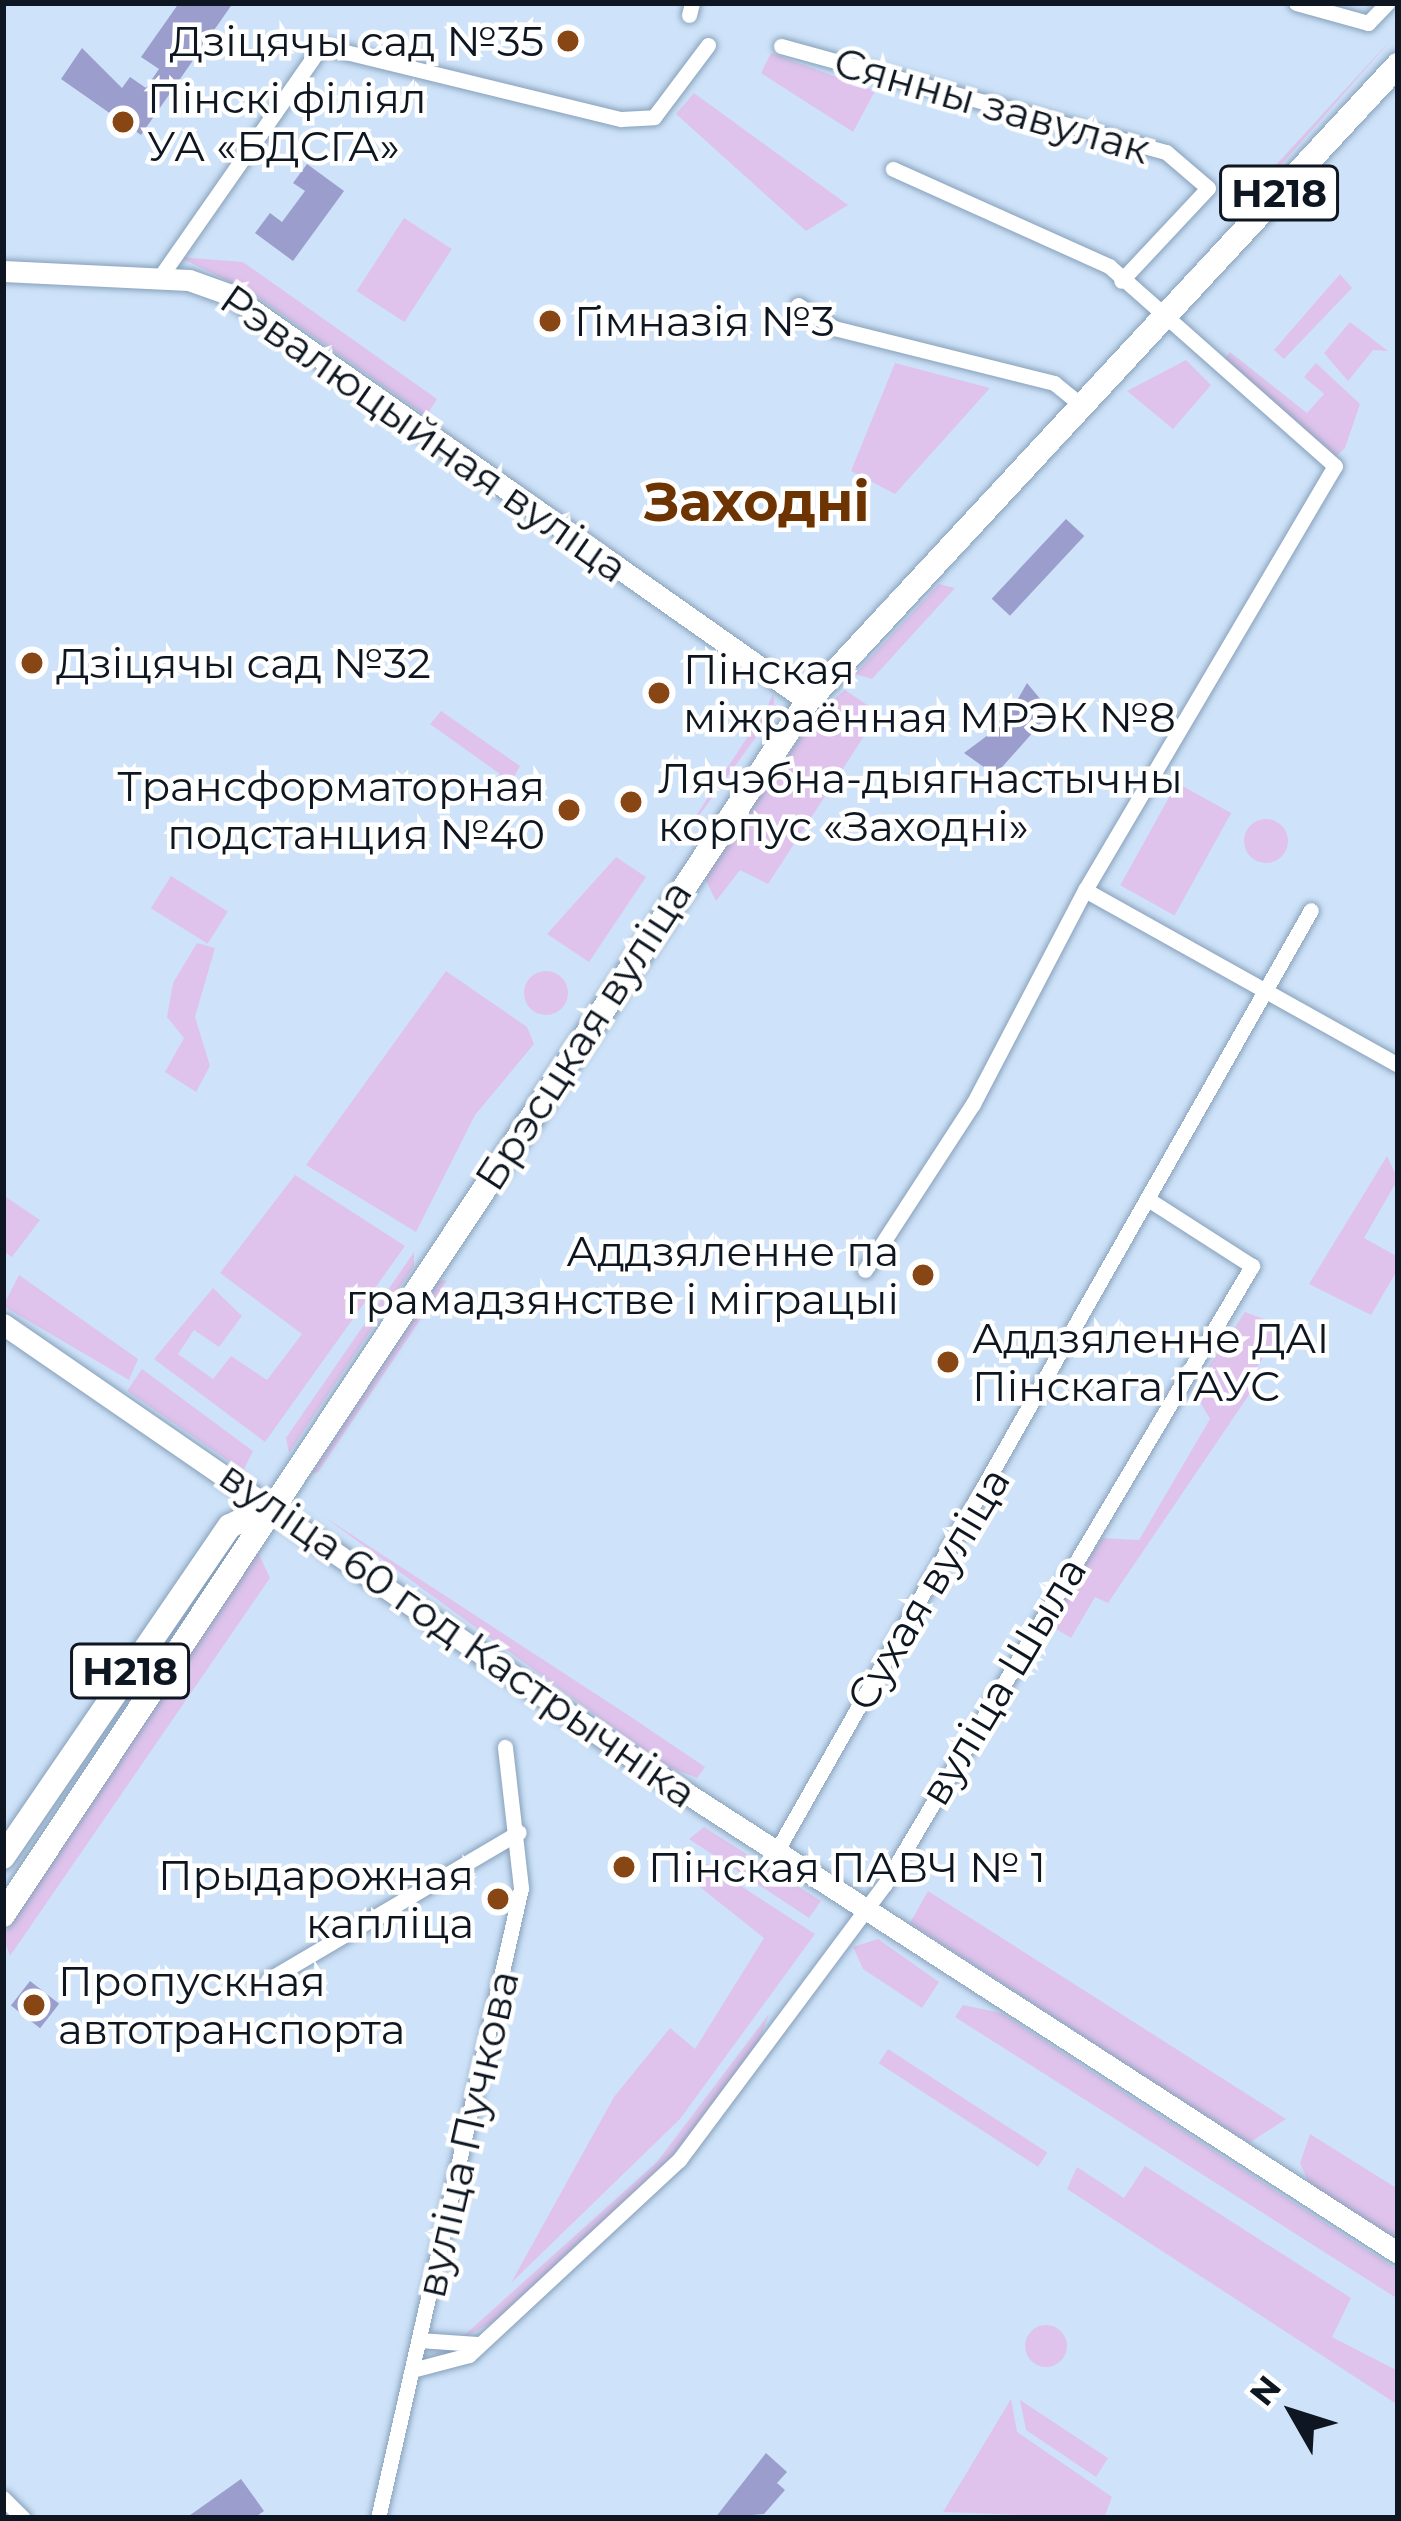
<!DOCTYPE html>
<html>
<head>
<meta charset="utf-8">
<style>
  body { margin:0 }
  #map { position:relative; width:1401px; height:2521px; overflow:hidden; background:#cee3f9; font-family:Montserrat,sans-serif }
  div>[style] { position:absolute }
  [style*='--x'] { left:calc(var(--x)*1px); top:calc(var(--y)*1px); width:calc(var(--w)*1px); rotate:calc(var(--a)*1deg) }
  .green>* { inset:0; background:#dfc3ec; transform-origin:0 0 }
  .round { border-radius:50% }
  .building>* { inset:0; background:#9b9ecd; transform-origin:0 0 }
  .roads { filter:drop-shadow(0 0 3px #87a0ba) drop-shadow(0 0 3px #87a0ba) }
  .street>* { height:15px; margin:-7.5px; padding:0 7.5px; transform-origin:7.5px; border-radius:7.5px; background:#fff }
  .secondary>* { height:21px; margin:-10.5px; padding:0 10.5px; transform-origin:10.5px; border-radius:10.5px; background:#fff }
  .primary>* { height:24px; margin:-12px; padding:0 12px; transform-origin:12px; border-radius:12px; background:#fff }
  .dots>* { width:33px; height:33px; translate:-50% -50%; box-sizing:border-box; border:6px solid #fff; border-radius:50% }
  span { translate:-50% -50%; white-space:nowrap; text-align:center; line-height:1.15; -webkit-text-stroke:9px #fff; paint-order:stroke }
  .shield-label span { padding:3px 9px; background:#fff; border:3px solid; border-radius:9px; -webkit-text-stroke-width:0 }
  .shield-label { font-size:39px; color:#0e1721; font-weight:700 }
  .poi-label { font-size:42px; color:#0e1721 }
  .right { translate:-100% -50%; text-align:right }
  .left { translate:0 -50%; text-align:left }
  .street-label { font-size:42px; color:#0e1721 }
  .district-label { font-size:54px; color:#6d3300; font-weight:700 }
  .frame { position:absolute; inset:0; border:6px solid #0e1721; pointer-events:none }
  .north { position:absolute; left:1233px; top:2353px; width:120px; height:120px; -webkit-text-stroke:9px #fff; paint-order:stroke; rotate:309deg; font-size:33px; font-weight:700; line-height:48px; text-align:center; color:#0e1721 }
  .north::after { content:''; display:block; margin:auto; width:42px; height:54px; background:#0e1721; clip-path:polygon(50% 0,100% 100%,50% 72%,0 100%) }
</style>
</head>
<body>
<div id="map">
  <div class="green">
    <i style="clip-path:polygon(1398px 32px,1236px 216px,1232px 213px)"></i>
    <i style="clip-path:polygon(771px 53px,875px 91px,853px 132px,761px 73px)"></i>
    <i style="clip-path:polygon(694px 93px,848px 205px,806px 231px,676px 114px)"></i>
    <i style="left:404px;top:218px;width:57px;height:87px;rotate:33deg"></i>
    <i style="clip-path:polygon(179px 257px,243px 262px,437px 399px,426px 416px,252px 293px)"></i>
    <i style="clip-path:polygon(1340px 274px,1352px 288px,1284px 359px,1274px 350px)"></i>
    <i style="clip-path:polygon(1350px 322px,1388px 351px,1373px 350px,1348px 381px,1324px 353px)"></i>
    <i style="clip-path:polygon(1230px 352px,1307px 413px,1324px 394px,1304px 377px,1316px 363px,1360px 404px,1345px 448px,1334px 458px,1221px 363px)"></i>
    <i style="clip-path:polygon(1186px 360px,1211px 385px,1173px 429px,1127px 391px)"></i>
    <i style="clip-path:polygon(895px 363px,990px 388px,895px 494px,851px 471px)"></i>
    <i style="clip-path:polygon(939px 584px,955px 588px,872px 679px,855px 674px)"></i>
    <i style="clip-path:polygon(845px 690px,879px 713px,768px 884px,740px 870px,716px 901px,704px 877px,818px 712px)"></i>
    <i style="clip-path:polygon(773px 694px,775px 711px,669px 857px,767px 707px)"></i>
    <i style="clip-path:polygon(441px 711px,520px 766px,504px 795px,482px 802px,500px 774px,430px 724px)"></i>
    <i style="left:1177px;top:783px;width:62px;height:117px;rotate:29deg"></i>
    <i class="round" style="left:1244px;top:819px;width:44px;height:44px"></i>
    <i style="clip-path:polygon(616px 857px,646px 877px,589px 962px,547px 934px)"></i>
    <i style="left:171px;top:876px;width:67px;height:38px;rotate:32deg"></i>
    <i style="clip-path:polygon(197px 943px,215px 948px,195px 1017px,210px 1066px,196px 1092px,165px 1072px,184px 1038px,167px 1017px,173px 983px)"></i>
    <i class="round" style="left:524px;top:971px;width:44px;height:44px"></i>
    <i style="clip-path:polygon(446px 971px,527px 1027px,534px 1044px,475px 1115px,416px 1232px,306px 1165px)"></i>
    <i style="clip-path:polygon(1387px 1156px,1398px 1179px,1364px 1238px,1398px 1257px,1398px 1269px,1371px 1315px,1309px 1284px)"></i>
    <i style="clip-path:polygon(295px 1175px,405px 1246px,265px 1442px,154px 1359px,213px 1288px,242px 1316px,219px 1347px,194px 1330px,178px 1354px,213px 1379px,231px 1356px,267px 1380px,302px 1334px,220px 1273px)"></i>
    <i style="clip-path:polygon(3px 1195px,40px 1220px,12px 1257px,3px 1251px)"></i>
    <i style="clip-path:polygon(414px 1252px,414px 1266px,289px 1453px,286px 1438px)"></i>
    <i style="clip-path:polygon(19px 1275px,138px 1359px,129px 1380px,3px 1306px)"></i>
    <i style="clip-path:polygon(447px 1280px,318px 1472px,311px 1474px,439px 1281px)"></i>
    <i style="clip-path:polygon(1245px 1312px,1283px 1326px,1254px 1372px,1261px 1377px,1108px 1603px,1095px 1597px,1071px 1638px,1048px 1624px,1102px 1538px,1139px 1540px,1210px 1419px,1193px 1390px)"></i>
    <i style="clip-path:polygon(142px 1369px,253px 1451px,243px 1471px,127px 1391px)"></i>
    <i style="clip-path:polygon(323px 1516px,631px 1717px,705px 1767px,697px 1778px,664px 1765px)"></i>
    <i style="clip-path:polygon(257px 1550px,270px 1578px,10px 1956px,3px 1936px)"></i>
    <i style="clip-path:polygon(704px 1827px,821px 1901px,809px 1918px,689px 1839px)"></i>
    <i style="clip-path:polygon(682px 1848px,815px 1934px,680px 2119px,511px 2283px,614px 2097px,670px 2028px,695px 2049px,764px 1938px,671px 1864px)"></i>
    <i style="clip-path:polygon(928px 1891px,1286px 2119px,1249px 2143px,1161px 2087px,910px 1923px)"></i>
    <i style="clip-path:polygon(878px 1939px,939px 1982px,922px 2008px,863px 1969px,853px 1947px)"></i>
    <i style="clip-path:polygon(963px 2005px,1001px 2013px,1398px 2270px,1398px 2299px,955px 2017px)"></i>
    <i style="clip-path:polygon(769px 2014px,755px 2052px,676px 2153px,496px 2321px,459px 2340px,657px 2162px)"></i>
    <i style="left:888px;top:2049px;width:190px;height:17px;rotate:33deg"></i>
    <i style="clip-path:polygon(1310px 2134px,1398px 2189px,1398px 2239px,1310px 2186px,1300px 2163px)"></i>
    <i style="clip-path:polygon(1145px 2166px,1351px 2298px,1332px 2337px,1398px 2371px,1398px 2405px,1067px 2189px,1077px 2167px,1124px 2198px)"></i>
    <i class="round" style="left:1025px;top:2325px;width:42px;height:42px"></i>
    <i style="clip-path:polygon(1011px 2399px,1017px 2432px,1112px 2497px,1104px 2518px,943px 2512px)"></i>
    <i style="clip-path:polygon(1020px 2400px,1108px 2458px,1096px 2477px,1026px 2430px)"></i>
  </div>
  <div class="building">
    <i style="clip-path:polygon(179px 3px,233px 3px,141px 135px,61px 79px,82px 48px,122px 88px,130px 77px,146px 88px,159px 69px,141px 57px)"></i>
    <i style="clip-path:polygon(307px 164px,344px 191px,293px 261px,255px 233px,270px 213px,282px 222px,305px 191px,293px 183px)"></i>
    <i style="left:1066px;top:519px;width:25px;height:109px;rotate:43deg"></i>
    <i style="clip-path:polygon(1027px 683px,1051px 712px,995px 775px,964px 753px,1004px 723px)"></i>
    <i style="left:30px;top:1981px;width:37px;height:31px;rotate:38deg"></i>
    <i style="clip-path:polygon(766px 2453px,787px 2472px,777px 2483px,785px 2490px,764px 2514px,715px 2518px)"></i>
    <i style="clip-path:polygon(241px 2479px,264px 2511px,254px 2518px,186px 2518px)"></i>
  </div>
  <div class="roads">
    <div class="street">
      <i style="--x:1296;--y:3;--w:75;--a:15.5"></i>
      <i style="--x:1368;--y:23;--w:28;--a:-46"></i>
      <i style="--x:689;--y:15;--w:12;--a:-76"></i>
      <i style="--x:781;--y:46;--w:399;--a:15.4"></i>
      <i style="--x:1166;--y:152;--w:55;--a:40.6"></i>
      <i style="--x:1208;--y:188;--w:127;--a:133.1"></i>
      <i style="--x:158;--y:280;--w:285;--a:-55.1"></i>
      <i style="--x:321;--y:46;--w:309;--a:13.7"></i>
      <i style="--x:621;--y:119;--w:33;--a:-3"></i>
      <i style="--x:654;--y:117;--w:90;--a:-53.1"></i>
      <i style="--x:798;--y:305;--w:43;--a:32.6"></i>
      <i style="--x:834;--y:328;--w:227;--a:14"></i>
      <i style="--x:1054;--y:383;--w:35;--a:39"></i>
      <i style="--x:1085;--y:890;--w:359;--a:29.2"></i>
      <i style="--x:865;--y:1270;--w:198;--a:-57"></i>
      <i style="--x:973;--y:1104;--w:242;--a:-62.4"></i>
      <i style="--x:1085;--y:890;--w:492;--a:-59.5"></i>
      <i style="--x:1335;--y:466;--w:302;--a:-138.5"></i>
      <i style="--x:1109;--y:266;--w:237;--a:-155.8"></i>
      <i style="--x:776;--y:1852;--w:1083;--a:-60.41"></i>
      <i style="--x:268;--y:1980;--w:291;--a:-30.5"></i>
      <i style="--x:419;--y:2340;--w:58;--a:3.9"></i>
      <i style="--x:412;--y:2370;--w:59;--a:-14.7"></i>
      <i style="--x:469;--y:2355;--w:287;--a:-42.9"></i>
      <i style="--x:679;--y:2160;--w:344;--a:-53.3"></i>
      <i style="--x:885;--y:1884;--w:719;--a:-59.3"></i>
      <i style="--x:1252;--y:1266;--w:122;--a:-147.3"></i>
      <i style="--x:3;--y:2498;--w:28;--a:45"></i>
      <i style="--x:378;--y:2518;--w:646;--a:-77.21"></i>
      <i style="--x:521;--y:1888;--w:142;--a:-96.5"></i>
    </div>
    <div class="secondary">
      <i style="--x:3;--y:271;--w:186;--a:2.8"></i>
      <i style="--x:189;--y:280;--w:45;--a:19.7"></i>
      <i style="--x:231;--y:295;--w:706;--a:35.13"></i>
      <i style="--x:3;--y:1324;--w:781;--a:34.57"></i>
      <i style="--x:646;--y:1767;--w:895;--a:32.87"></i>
    </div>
    <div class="primary">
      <i style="--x:3;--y:1857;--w:401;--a:-55.6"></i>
      <i style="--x:230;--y:1526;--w:47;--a:-25.5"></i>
      <i style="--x:3;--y:1915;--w:1457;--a:-56.45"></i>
      <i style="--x:808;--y:701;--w:868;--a:-47.15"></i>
    </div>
  </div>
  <div class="dots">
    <i style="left:568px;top:41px;background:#884615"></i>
    <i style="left:123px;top:122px;background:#884615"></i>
    <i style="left:550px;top:321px;background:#884615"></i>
    <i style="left:32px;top:663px;background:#884615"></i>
    <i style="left:659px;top:693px;background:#884615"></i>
    <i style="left:631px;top:802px;background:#884615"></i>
    <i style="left:569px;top:810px;background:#884615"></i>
    <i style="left:923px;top:1275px;background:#884615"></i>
    <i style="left:948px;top:1362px;background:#884615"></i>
    <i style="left:624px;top:1867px;background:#884615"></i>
    <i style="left:498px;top:1899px;background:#884615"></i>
    <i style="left:34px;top:2005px;background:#884615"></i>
  </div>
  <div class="shield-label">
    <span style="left:1279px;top:193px">Н218</span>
    <span style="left:130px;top:1671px">Н218</span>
  </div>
  <div class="poi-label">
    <span class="right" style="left:544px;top:41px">Дзіцячы сад №35</span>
    <span class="left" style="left:147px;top:122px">Пінскі філіял<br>УА «БДСГА»</span>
    <span class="left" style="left:574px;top:321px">Гімназія №3</span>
    <span class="left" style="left:56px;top:663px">Дзіцячы сад №32</span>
    <span class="left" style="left:683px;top:693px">Пінская<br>міжраённая МРЭК №8</span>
    <span class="left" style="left:658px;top:802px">Лячэбна-дыягнастычны<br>корпус «Заходні»</span>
    <span class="right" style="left:545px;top:810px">Трансформаторная<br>подстанция №40</span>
    <span class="right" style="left:899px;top:1275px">Аддзяленне па<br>грамадзянстве і міграцыі</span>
    <span class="left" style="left:972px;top:1362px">Аддзяленне ДАІ<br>Пінскага ГАУС</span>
    <span class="left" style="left:648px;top:1867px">Пінская ПАВЧ № 1</span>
    <span class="right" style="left:474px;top:1899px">Прыдарожная<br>капліца</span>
    <span class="left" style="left:58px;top:2005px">Пропускная<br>автотранспорта</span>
  </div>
  <div class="street-label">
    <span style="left:992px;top:105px;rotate:16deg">Сянны завулак</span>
    <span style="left:424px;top:433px;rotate:35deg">Рэвалюцыйная вуліца</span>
    <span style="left:583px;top:1035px;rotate:-57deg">Брэсцкая вуліца</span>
    <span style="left:928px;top:1589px;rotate:-59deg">Сухая вуліца</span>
    <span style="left:458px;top:1634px;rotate:35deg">вуліца 60 год Кастрычніка</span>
    <span style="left:1003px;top:1681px;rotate:-59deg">вуліца Шыла</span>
    <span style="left:467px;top:2134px;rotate:-77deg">вуліца Пучкова</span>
  </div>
  <div class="district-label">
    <span style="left:757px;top:502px">Заходні</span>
  </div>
  <div class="frame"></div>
  <div class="north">N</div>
</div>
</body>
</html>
